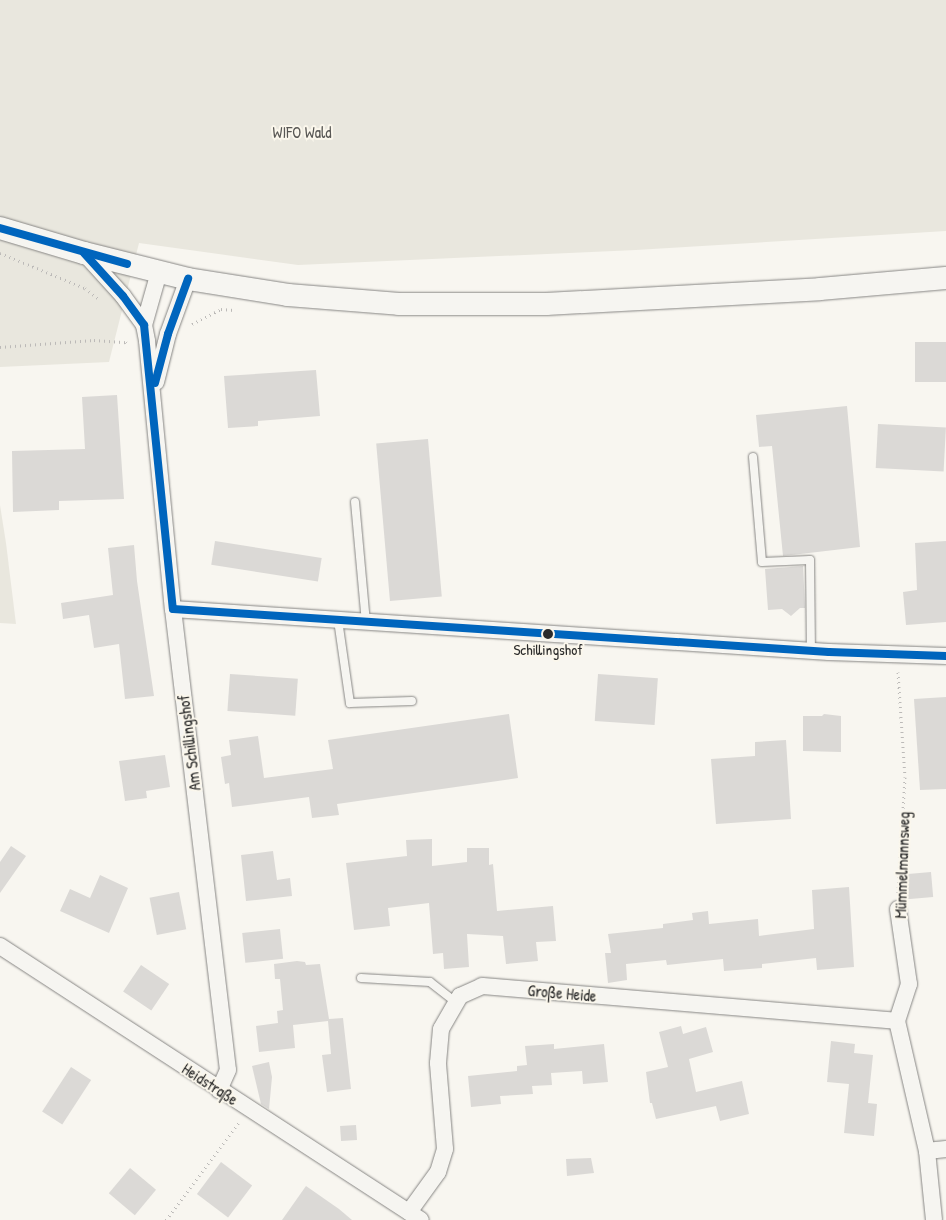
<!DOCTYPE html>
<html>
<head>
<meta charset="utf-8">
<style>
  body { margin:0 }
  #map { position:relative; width:946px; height:1220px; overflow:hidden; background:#f8f6f0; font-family:"Patrick Hand",sans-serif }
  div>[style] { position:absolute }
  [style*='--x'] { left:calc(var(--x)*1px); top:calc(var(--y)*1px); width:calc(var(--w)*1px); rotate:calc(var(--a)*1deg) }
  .green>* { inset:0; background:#e9e7de }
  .building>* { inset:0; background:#dbd9d6; transform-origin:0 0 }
  .path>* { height:3px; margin-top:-1.5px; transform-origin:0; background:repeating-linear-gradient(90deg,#bcbab8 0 1px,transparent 0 5px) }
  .roads { filter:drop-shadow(0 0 1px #878684) drop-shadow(0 0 1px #878684) }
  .service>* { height:8px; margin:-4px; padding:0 4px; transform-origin:4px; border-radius:4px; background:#f6f5f1 }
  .minor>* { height:16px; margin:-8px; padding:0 8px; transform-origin:8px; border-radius:8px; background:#f6f5f1 }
  .secondary>* { height:22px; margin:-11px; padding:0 11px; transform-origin:11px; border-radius:11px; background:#f6f5f1 }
  .bus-1>* { height:8px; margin:-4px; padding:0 4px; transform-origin:4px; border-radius:4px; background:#0065bd }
  .dots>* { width:14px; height:14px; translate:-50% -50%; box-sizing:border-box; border:2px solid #fbf7ec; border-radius:50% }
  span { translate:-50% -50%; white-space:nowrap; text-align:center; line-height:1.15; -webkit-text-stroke:4px #fbf7ec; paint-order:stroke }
  .bus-label { font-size:15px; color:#2b2b2b }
  .park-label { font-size:16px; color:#585754 }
  .street-label { font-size:16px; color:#2b2b2b }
</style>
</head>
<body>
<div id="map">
  <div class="green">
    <i style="clip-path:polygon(0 0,946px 0,946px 231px,636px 250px,298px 265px,139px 243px,109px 362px,0 367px)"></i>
    <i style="clip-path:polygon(0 505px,6px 543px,16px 624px,0 623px)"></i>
  </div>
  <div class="building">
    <i style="left:946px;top:342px;width:40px;height:31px;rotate:90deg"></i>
    <i style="clip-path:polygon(316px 370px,320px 416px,258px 421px,258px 426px,228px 428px,224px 376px)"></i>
    <i style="clip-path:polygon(117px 395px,124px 499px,59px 501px,59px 510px,13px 512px,12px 451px,85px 449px,82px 397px)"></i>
    <i style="clip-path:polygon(847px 406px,860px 547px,783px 556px,772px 446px,759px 447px,756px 415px)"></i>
    <i style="left:878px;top:424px;width:68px;height:44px;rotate:3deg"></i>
    <i style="left:428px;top:439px;width:158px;height:52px;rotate:85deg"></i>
    <i style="left:215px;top:541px;width:108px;height:24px;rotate:9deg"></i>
    <i style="clip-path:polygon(946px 541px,946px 622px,906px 625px,903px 592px,917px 590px,915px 543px)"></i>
    <i style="clip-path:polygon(134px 545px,137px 581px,154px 696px,125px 699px,119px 644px,94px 648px,89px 615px,63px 619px,61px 603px,113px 595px,108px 548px)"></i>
    <i style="clip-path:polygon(803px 566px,805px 608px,800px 608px,791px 616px,782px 609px,768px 610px,765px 569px)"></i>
    <i style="left:230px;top:674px;width:68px;height:37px;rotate:4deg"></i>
    <i style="left:598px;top:674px;width:60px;height:47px;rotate:4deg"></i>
    <i style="clip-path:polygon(946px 697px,946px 789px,920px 790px,914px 699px)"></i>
    <i style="clip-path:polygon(509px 714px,518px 778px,337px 804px,339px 815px,312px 818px,309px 797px,232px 807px,229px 783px,225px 784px,221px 757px,231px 755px,229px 740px,258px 736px,264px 778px,333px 769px,328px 740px)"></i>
    <i style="clip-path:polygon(824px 714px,841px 716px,841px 752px,803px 751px,803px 716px,822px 716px)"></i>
    <i style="clip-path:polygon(786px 740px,791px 819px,716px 824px,711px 759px,755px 756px,755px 742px)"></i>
    <i style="clip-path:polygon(165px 755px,170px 787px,146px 791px,147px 798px,125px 801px,119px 761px)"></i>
    <i style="clip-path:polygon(432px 839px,432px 866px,467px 862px,467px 848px,489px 848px,489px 865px,493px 864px,497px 911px,553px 906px,556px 941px,536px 942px,538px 961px,506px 964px,503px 936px,467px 934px,469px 967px,444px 969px,443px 953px,433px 954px,429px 903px,388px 908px,390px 926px,354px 930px,346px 863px,407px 856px,406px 840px)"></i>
    <i style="clip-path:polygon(11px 846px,26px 856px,0 893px,0 862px)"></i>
    <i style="clip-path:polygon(273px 851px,277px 880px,290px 878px,292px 896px,246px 901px,241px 855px)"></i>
    <i style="left:931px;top:872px;width:25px;height:26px;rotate:85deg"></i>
    <i style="clip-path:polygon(100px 875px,128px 888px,109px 933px,60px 911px,70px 889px,90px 898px)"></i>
    <i style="clip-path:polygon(849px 887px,854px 967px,817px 970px,816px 958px,762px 964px,762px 968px,724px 971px,723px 959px,667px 965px,666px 960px,626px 964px,627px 980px,608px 983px,605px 953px,611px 953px,608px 934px,663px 928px,663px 924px,693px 920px,692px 913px,708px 911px,709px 924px,758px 919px,759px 936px,814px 929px,812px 890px)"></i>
    <i style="left:179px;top:892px;width:38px;height:30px;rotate:79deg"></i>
    <i style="left:280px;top:929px;width:30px;height:38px;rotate:84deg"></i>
    <i style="clip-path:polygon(297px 961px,305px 962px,306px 965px,320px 964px,329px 1019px,343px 1018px,351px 1089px,327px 1092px,322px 1055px,331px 1054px,328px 1021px,293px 1025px,295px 1048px,259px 1052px,256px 1026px,278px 1023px,277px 1011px,283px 1010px,280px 979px,275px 979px,274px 964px)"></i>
    <i style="left:141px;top:965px;width:34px;height:32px;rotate:34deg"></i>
    <i style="clip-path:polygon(681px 1026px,683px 1034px,706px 1027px,713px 1052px,689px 1059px,696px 1092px,742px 1081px,749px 1114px,720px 1121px,716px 1106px,656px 1119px,652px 1103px,650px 1103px,646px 1072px,668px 1067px,659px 1032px)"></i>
    <i style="clip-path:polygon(831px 1041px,855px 1044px,854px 1053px,873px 1055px,868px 1103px,877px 1104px,874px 1136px,844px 1133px,849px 1084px,827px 1082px)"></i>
    <i style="clip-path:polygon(554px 1044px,554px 1049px,604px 1044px,608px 1082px,583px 1084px,582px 1071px,551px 1073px,552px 1085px,532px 1086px,533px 1094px,500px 1096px,501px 1104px,471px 1107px,468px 1076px,517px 1071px,517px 1066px,527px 1065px,525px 1046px)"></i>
    <i style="clip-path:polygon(269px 1062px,272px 1077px,269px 1109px,261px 1104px,252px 1066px)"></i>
    <i style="left:71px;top:1067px;width:24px;height:53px;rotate:33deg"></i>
    <i style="left:356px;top:1125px;width:15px;height:16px;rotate:86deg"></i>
    <i style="clip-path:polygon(591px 1158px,594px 1173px,567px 1176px,566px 1159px)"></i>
    <i style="left:221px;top:1162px;width:39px;height:40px;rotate:37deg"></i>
    <i style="left:130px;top:1168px;width:34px;height:33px;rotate:40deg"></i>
    <i style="clip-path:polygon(306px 1186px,339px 1209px,352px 1220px,282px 1220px)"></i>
  </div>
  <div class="path">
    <i style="--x:0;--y:253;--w:92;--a:22.4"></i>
    <i style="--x:85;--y:288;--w:18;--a:38"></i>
    <i style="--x:192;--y:324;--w:33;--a:-27"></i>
    <i style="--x:221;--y:309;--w:13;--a:4"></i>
    <i style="--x:0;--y:347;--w:94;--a:-4.3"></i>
    <i style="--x:94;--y:340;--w:32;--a:4"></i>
    <i style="--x:126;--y:342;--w:4;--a:45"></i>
    <i style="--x:898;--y:672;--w:105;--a:86.2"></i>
    <i style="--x:905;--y:777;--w:116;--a:93.5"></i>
    <i style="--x:166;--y:1220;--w:122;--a:-53.3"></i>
  </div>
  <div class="roads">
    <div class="service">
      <i style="--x:753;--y:457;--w:105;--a:85.1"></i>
      <i style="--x:762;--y:562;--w:48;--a:-2.4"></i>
      <i style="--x:810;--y:560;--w:91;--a:89.4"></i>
      <i style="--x:355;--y:502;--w:121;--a:84.8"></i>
      <i style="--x:338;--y:620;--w:84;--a:81.8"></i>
      <i style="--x:350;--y:703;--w:62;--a:-1.8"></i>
      <i style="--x:361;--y:978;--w:69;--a:3.3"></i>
      <i style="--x:430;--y:982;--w:33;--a:38"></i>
    </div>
    <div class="minor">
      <i style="--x:84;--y:253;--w:58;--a:47.8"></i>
      <i style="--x:123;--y:296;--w:36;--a:54"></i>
      <i style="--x:144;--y:325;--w:16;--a:79"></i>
      <i style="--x:147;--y:341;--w:269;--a:84.5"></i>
      <i style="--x:173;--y:609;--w:464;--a:83.2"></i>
      <i style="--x:228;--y:1070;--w:22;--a:114"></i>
      <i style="--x:144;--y:325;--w:55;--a:-74.2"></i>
      <i style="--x:156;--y:382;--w:49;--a:-76"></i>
      <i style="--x:168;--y:334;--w:59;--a:-70"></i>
      <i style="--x:173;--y:609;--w:657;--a:3.75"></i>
      <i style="--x:829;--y:652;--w:117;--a:2"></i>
      <i style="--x:898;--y:909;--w:76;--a:81.7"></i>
      <i style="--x:909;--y:984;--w:39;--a:108"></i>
      <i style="--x:897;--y:1021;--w:133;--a:77"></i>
      <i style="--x:927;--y:1151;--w:69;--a:84.2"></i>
      <i style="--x:0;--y:946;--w:502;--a:33.06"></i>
      <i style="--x:927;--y:1151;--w:19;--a:-6"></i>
      <i style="--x:409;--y:1212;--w:49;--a:-54.1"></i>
      <i style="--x:438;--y:1172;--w:24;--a:-73"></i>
      <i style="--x:445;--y:1149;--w:86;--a:-94.7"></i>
      <i style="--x:438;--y:1063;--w:34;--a:-85"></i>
      <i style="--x:441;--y:1029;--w:38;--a:-60"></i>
      <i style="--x:460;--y:996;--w:24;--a:-24"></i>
      <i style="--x:482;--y:986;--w:416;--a:4.8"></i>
    </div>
    <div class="secondary">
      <i style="--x:0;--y:228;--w:88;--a:16.6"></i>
      <i style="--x:84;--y:253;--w:107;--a:14"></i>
      <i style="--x:188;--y:279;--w:101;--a:9.1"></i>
      <i style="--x:288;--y:295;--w:111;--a:4.6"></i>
      <i style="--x:399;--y:304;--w:147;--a:0"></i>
      <i style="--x:546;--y:304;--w:274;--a:-3.1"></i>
      <i style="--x:820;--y:289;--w:126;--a:-5"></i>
    </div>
  </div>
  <div class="bus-1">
    <i style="--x:0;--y:228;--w:132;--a:15.8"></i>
    <i style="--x:84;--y:253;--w:58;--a:47.8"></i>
    <i style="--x:123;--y:296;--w:36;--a:54"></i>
    <i style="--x:144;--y:325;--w:285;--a:84.2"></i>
    <i style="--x:155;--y:383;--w:51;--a:-75.1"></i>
    <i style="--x:168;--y:334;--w:59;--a:-70"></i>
    <i style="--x:173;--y:609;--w:657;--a:3.75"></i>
    <i style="--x:829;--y:652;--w:117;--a:2"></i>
  </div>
  <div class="dots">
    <i style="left:548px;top:634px;background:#2b2b2b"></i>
  </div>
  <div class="bus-label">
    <span style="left:548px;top:650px">Schillingshof</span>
  </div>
  <div class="park-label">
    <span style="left:302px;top:132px">WIFO Wald</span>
  </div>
  <div class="street-label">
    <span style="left:189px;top:743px;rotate:-97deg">Am Schillingshof</span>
    <span style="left:902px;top:865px;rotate:-88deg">Mümmelmannsweg</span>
    <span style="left:562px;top:993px;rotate:5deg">Große Heide</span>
    <span style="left:210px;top:1084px;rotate:33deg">Heidstraße</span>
  </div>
</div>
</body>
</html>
